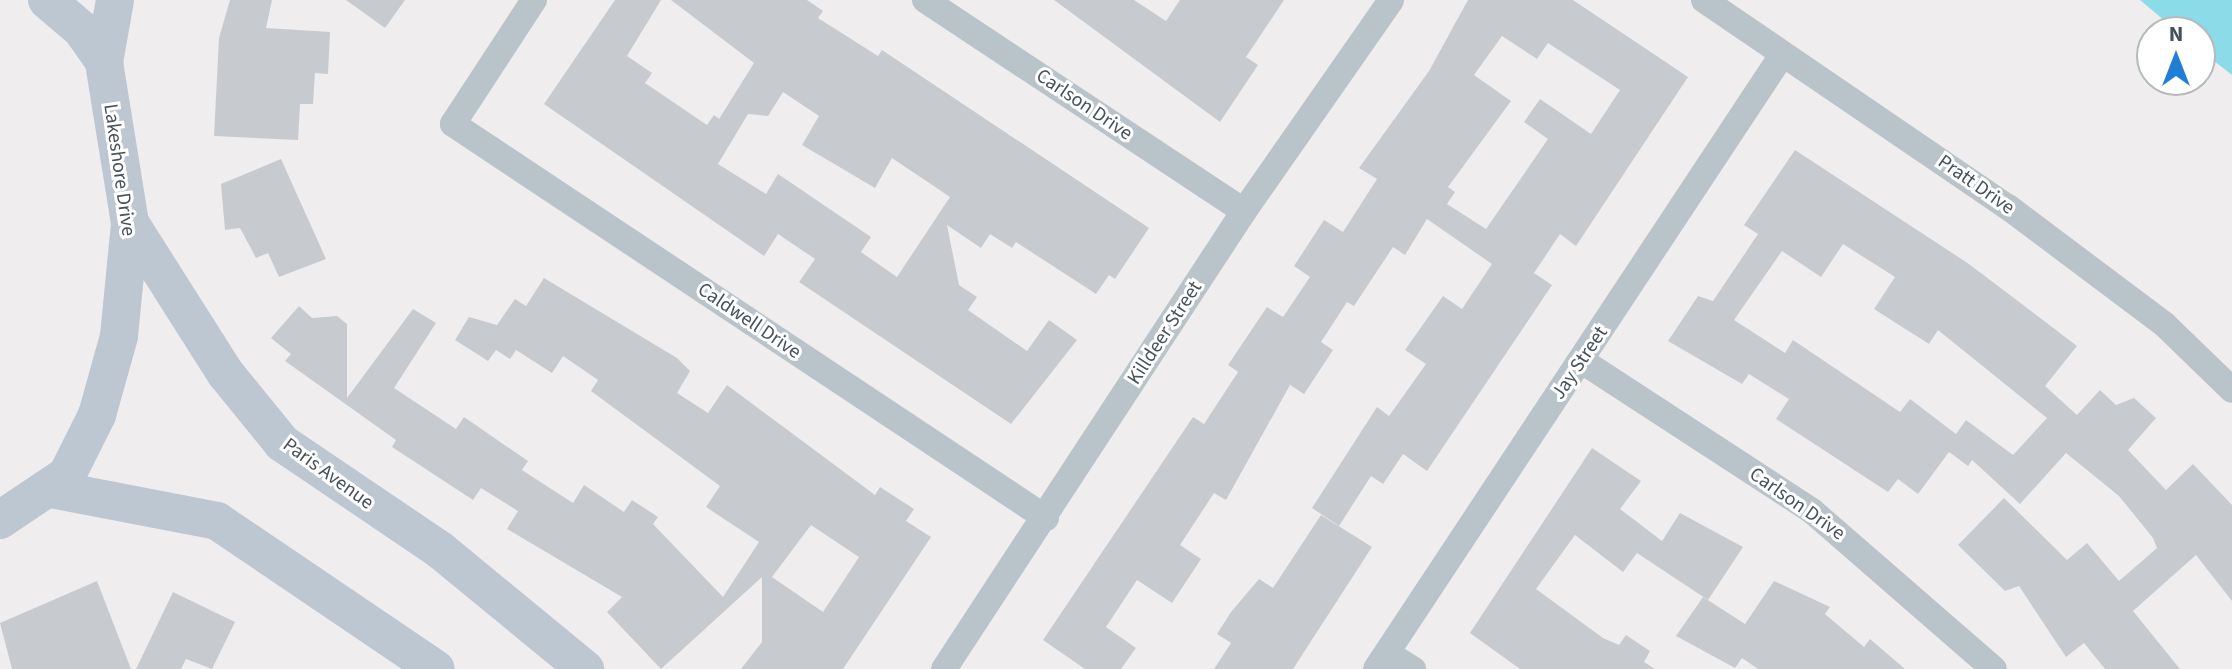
<!DOCTYPE html>
<html>
<head>
<meta charset="utf-8">
<style>
  body { margin:0 }
  #map { position:relative; width:2232px; height:669px; overflow:hidden; background:#f0edee; font-family:"Source Sans 3",sans-serif }
  div>[style] { position:absolute }
  [style*='--x'] { left:calc(var(--x)*1px); top:calc(var(--y)*1px); width:calc(var(--w)*1px); rotate:calc(var(--a)*1deg) }
  .water>* { inset:0; background:#8bdce8 }
  .building>* { inset:0; background:#c7cbd0 }
  .street>* { height:26px; margin:-13px; padding:0 13px; transform-origin:13px; border-radius:13px; background:#b9c3ca }
  .secondary>* { height:38px; margin:-19px; padding:0 19px; transform-origin:19px; border-radius:19px; background:#bcc7d1 }
  span { translate:-50% -50%; white-space:nowrap; text-align:center; line-height:1.15; -webkit-text-stroke:6px #fff; paint-order:stroke }
  .street-label { font-size:20px; color:#46525a }
  .north { position:absolute; left:2136px; top:16px; width:80px; height:80px; box-sizing:border-box; background:#fff; border:2px solid #b5babd; border-radius:50%; rotate:0deg; font-size:22px; font-weight:700; line-height:32px; text-align:center; color:#46525a }
  .north::after { content:''; display:block; margin:auto; width:28px; height:36px; background:#1f7ed8; clip-path:polygon(50% 0,100% 100%,50% 72%,0 100%) }
</style>
</head>
<body>
<div id="map">
  <div class="water">
    <i style="clip-path:polygon(2140px 0,2232px 0,2232px 75px,2200px 50px,2200px 32px,2178px 32px)"></i>
  </div>
  <div class="building">
    <i style="clip-path:polygon(230px 0,272px 0,266px 28px,330px 32px,328px 74px,315px 73px,313px 104px,300px 104px,298px 140px,214px 136px,219px 38px)"></i>
    <i style="clip-path:polygon(346px 0,405px 0,385px 28px)"></i>
    <i style="clip-path:polygon(evenodd,615px 0,661px 0,627px 56px,652px 73px,645px 83px,707px 125px,714px 115px,719px 119px,754px 63px,671px 0,807px 0,823px 11px,818px 18px,878px 56px,882px 50px,1149px 228px,1115px 279px,1109px 275px,1096px 294px,1016px 242px,1012px 248px,990px 234px,981px 248px,947px 225px,959px 285px,977px 297px,968px 310px,1027px 351px,1049px 320px,1077px 340px,1011px 424px,799px 282px,815px 259px,778px 234px,764px 256px,544px 104px,615px 0,783px 92px,819px 116px,802px 145px,875px 188px,892px 158px,950px 197px,897px 277px,861px 252px,871px 237px,778px 174px,766px 194px,718px 164px,748px 114px,768px 116px,783px 92px)"></i>
    <i style="clip-path:polygon(1054px 0,1134px 0,1166px 21px,1180px 0,1284px 0,1246px 57px,1258px 65px,1220px 122px)"></i>
    <i style="clip-path:polygon(evenodd,1468px 0,1573px 0,1688px 77px,1576px 246px,1560px 234px,1534px 273px,1552px 285px,1427px 471px,1403px 454px,1383px 484px,1371px 476px,1339px 526px,1312px 508px,1377px 407px,1389px 416px,1426px 364px,1405px 350px,1443px 296px,1462px 309px,1492px 264px,1427px 219px,1405px 255px,1393px 247px,1354px 306px,1347px 302px,1321px 342px,1333px 350px,1304px 394px,1290px 385px,1226px 500px,1214px 493px,1180px 545px,1201px 559px,1172px 603px,1137px 580px,1106px 627px,1136px 648px,1121px 669px,1085px 669px,1043px 640px,1193px 417px,1204px 424px,1238px 372px,1228px 365px,1267px 307px,1283px 317px,1310px 277px,1294px 266px,1324px 220px,1343px 232px,1377px 179px,1359px 168px,1429px 71px,1468px 0,1502px 36px,1537px 59px,1548px 43px,1620px 90px,1591px 134px,1540px 99px,1524px 122px,1548px 139px,1486px 229px,1447px 204px,1455px 192px,1448px 187px,1511px 101px,1474px 75px,1502px 36px)"></i>
    <i style="clip-path:polygon(evenodd,1795px 150px,1969px 264px,2077px 346px,2045px 386px,2077px 415px,2100px 390px,2116px 405px,2134px 398px,2156px 418px,2128px 450px,2166px 490px,2193px 464px,2232px 505px,2232px 601px,2196px 555px,2133px 611px,2180px 669px,2105px 669px,2084px 643px,2066px 657px,2019px 586px,2005px 591px,1958px 545px,2004px 498px,2067px 560px,2087px 543px,2119px 581px,2157px 548px,2153px 538px,2119px 496px,2066px 453px,2020px 504px,1972px 460px,1968px 466px,1949px 452px,1918px 494px,1898px 479px,1888px 492px,1776px 419px,1789px 399px,1749px 374px,1742px 384px,1668px 341px,1698px 296px,1713px 301px,1758px 234px,1744px 225px,1795px 150px,1843px 244px,1895px 277px,1874px 309px,1929px 344px,1938px 330px,2047px 418px,2013px 455px,1966px 420px,1956px 434px,1910px 399px,1900px 412px,1793px 340px,1785px 353px,1734px 320px,1782px 251px,1821px 277px,1843px 244px)"></i>
    <i style="clip-path:polygon(281px 159px,326px 259px,279px 277px,268px 253px,256px 258px,240px 228px,225px 230px,221px 184px)"></i>
    <i style="clip-path:polygon(evenodd,544px 278px,677px 358px,690px 371px,677px 393px,708px 413px,727px 385px,875px 495px,880px 487px,914px 509px,906px 521px,931px 537px,843px 669px,741px 669px,762px 642px,762px 577px,661px 669px,607px 612px,622px 597px,507px 529px,518px 511px,481px 488px,473px 500px,392px 447px,396px 440px,285px 361px,291px 354px,271px 338px,299px 306px,312px 318px,337px 316px,347px 324px,347px 398px,413px 309px,436px 323px,394px 388px,456px 429px,464px 417px,528px 461px,522px 470px,573px 503px,584px 485px,624px 512px,632px 500px,658px 517px,653px 524px,723px 597px,759px 542px,706px 507px,720px 486px,591px 391px,598px 380px,563px 356px,552px 373px,516px 350px,510px 359px,496px 350px,488px 361px,455px 340px,469px 317px,497px 325px,515px 299px,526px 306px,544px 278px,811px 525px,859px 557px,823px 612px,772px 577px,811px 525px)"></i>
    <i style="clip-path:polygon(1592px 448px,1641px 481px,1620px 509px,1662px 541px,1680px 513px,1743px 547px,1708px 600px,1637px 553px,1623px 572px,1575px 535px,1536px 589px,1603px 638px,1619px 645px,1626px 635px,1650px 651px,1644px 662px,1655px 669px,1520px 669px,1470px 633px)"></i>
    <i style="clip-path:polygon(1321px 515px,1372px 547px,1293px 669px,1214px 669px,1231px 643px,1217px 634px,1231px 612px,1259px 579px,1273px 588px)"></i>
    <i style="clip-path:polygon(97px 581px,131px 669px,12px 669px,0 623px)"></i>
    <i style="clip-path:polygon(1774px 581px,1830px 607px,1825px 614px,1864px 647px,1870px 639px,1905px 669px,1758px 669px,1742px 658px,1735px 668px,1676px 636px,1703px 597px,1745px 624px)"></i>
    <i style="clip-path:polygon(173px 592px,235px 622px,212px 669px,186px 659px,181px 669px,136px 669px)"></i>
  </div>
  <div class="street">
    <i style="--x:534;--y:0;--w:148;--a:123.2"></i>
    <i style="--x:453;--y:124;--w:712;--a:33.6"></i>
    <i style="--x:925;--y:0;--w:382;--a:33.5"></i>
    <i style="--x:1704;--y:0;--w:368;--a:34.3"></i>
    <i style="--x:2008;--y:207;--w:196;--a:36.9"></i>
    <i style="--x:2165;--y:325;--w:93;--a:44.1"></i>
    <i style="--x:1582;--y:361;--w:275;--a:33.1"></i>
    <i style="--x:1812;--y:511;--w:241;--a:41"></i>
    <i style="--x:1387;--y:653;--w:31;--a:32"></i>
    <i style="--x:944;--y:669;--w:548;--a:-56.77"></i>
    <i style="--x:1244;--y:211;--w:257;--a:-55.1"></i>
    <i style="--x:1376;--y:669;--w:736;--a:-56.53"></i>
  </div>
  <div class="secondary">
    <i style="--x:47;--y:0;--w:46;--a:40.6"></i>
    <i style="--x:82;--y:30;--w:39;--a:55"></i>
    <i style="--x:130;--y:223;--w:179;--a:57.6"></i>
    <i style="--x:226;--y:374;--w:89;--a:50.9"></i>
    <i style="--x:282;--y:443;--w:191;--a:34.1"></i>
    <i style="--x:440;--y:550;--w:188;--a:39.4"></i>
    <i style="--x:51;--y:489;--w:169;--a:10.9"></i>
    <i style="--x:217;--y:521;--w:264;--a:34.1"></i>
    <i style="--x:0;--y:520;--w:81;--a:-33.9"></i>
    <i style="--x:67;--y:475;--w:67;--a:-63.4"></i>
    <i style="--x:97;--y:415;--w:82;--a:-74.4"></i>
    <i style="--x:119;--y:336;--w:114;--a:-84.4"></i>
    <i style="--x:130;--y:223;--w:163;--a:-99.2"></i>
    <i style="--x:104;--y:62;--w:63;--a:-79.9"></i>
  </div>
  <div class="street-label">
    <span style="left:1084px;top:105px;rotate:34deg">Carlson Drive</span>
    <span style="left:119px;top:170px;rotate:82deg">Lakeshore Drive</span>
    <span style="left:1976px;top:185px;rotate:35deg">Pratt Drive</span>
    <span style="left:749px;top:321px;rotate:34deg">Caldwell Drive</span>
    <span style="left:1165px;top:333px;rotate:-57deg">Killdeer Street</span>
    <span style="left:1580px;top:363px;rotate:-56deg">Jay Street</span>
    <span style="left:328px;top:474px;rotate:36deg">Paris Avenue</span>
    <span style="left:1797px;top:504px;rotate:35deg">Carlson Drive</span>
  </div>
  <div class="north">N</div>
</div>
</body>
</html>
